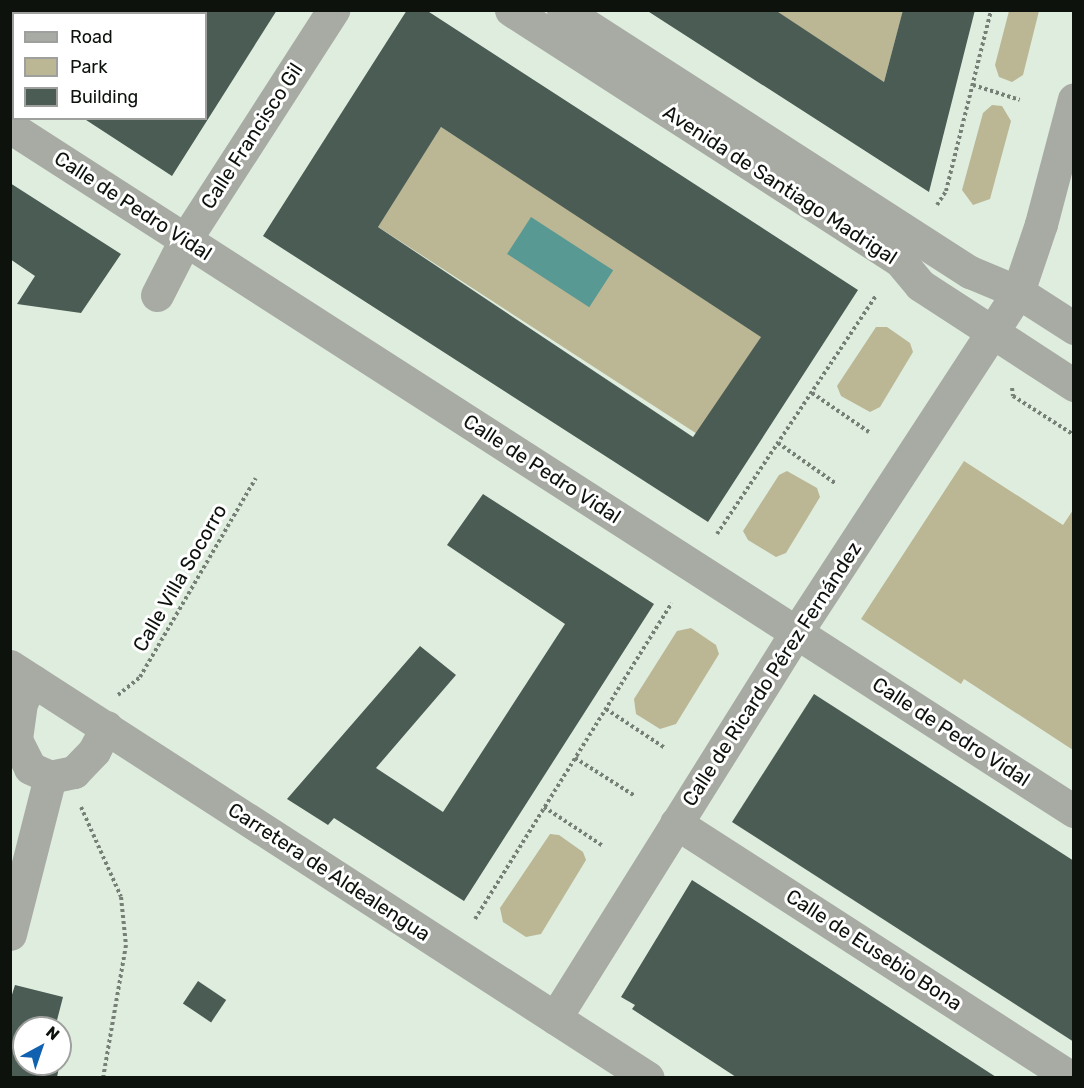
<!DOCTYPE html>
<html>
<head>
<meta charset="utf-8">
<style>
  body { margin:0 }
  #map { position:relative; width:1084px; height:1088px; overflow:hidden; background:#dfedde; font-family:Rubik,sans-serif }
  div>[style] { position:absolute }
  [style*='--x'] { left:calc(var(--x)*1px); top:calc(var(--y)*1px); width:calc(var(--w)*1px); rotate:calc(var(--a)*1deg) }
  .green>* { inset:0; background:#bbb795; transform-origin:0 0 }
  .water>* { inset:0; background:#589993; transform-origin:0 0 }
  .building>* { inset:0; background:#4b5c55; transform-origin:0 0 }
  .path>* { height:4px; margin-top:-2px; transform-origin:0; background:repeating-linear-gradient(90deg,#768076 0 3px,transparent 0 6px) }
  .minor>* { height:33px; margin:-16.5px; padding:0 16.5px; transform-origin:16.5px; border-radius:16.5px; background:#a8aba4 }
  span { translate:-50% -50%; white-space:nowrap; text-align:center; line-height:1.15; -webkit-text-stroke:6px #fff; paint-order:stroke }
  .street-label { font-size:20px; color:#0d120d }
  .frame { position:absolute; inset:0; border:12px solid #0d120d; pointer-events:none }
  .legend { position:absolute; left:12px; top:12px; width:195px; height:108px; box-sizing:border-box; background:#fff; border:2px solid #9ea09e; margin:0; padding:8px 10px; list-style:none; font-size:18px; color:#0d120d }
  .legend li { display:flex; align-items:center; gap:12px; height:30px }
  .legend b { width:30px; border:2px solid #9ea09e }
  .north { position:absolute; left:12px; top:1016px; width:60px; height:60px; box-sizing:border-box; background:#fff; border:2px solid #9ea09e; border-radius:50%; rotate:40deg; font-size:16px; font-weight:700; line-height:24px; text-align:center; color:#0d120d }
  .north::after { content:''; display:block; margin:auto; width:21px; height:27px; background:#1062b0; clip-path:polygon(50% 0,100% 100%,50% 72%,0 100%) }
</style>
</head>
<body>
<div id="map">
  <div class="green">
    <i style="clip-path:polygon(36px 11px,200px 11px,198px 14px)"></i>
    <i style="clip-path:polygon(775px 11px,903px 11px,884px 82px)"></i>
    <i style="clip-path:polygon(1009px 11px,1039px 11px,1023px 75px,1012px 82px,999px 77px,995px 65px)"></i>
    <i style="clip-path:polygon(992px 105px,1002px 106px,1011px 121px,990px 199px,973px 205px,962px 190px,983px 113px)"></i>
    <i style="left:441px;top:127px;width:383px;height:118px;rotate:33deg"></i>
    <i style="clip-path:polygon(876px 327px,887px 327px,910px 343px,913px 352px,880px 407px,870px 412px,841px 396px,837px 386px)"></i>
    <i style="clip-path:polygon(964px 461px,1063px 525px,1073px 510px,1073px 750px,964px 679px,961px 684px,861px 619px)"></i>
    <i style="clip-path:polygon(787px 471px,817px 488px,820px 497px,786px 553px,776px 557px,748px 540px,743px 531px,779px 475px)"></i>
    <i style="clip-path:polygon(691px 628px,716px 645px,719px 654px,676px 724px,660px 729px,636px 714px,634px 699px,677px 631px)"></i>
    <i style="clip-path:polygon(550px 834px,559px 835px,583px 852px,586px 860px,541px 934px,526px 937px,503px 922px,500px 908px)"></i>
  </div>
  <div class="water">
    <i style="left:531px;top:217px;width:98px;height:44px;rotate:33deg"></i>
  </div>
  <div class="building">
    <i style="clip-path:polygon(206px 10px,277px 10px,172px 176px,83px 118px,206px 118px)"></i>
    <i style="clip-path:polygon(evenodd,407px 10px,426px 10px,858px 290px,708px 522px,263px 236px,407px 10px,441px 127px,761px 337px,693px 437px,378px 227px,441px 127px)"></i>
    <i style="clip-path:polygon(646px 10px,775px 10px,884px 82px,903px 10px,975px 10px,929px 192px)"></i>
    <i style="clip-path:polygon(10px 183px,121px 254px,81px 313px,17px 304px,35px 276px,10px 259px)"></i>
    <i style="clip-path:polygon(483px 494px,654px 604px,464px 901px,334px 818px,328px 825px,287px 799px,420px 646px,456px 675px,376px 768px,443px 812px,565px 624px,447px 545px)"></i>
    <i style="clip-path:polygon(814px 694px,1074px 861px,1074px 1042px,732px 822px)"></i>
    <i style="clip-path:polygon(692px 880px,779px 936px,996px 1077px,736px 1077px,632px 1009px,635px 1005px,621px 997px)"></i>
    <i style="left:198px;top:981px;width:34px;height:27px;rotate:34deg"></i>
    <i style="clip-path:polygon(15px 985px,63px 997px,55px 1028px,24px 1028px,24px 1064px,60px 1064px,60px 1039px,65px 1040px,57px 1077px,10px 1077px,10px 1001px)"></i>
  </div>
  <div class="path">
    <i style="--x:973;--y:85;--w:49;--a:17.7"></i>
    <i style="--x:937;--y:205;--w:17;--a:-57"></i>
    <i style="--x:946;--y:191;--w:187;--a:-76"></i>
    <i style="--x:1012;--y:388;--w:8;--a:83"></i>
    <i style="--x:1013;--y:396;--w:72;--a:32.6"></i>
    <i style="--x:812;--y:393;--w:69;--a:34.4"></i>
    <i style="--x:778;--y:443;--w:70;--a:35.1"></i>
    <i style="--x:717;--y:534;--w:286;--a:-56.3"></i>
    <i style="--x:118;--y:695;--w:28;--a:-39"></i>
    <i style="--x:140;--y:677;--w:230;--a:-59.8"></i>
    <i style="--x:606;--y:709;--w:71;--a:33.5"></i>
    <i style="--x:575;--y:758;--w:71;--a:32.3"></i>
    <i style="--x:81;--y:807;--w:98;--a:66"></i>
    <i style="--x:121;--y:897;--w:48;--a:84.1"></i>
    <i style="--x:126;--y:945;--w:135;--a:99.8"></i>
    <i style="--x:544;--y:807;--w:71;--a:33.5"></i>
    <i style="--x:475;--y:919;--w:372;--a:-58.1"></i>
  </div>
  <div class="minor">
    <i style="--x:511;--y:10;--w:463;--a:32.8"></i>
    <i style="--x:900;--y:261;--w:31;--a:50"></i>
    <i style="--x:920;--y:285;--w:184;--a:33"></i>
    <i style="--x:563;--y:10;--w:484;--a:32.8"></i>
    <i style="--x:970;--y:272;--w:52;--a:22.6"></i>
    <i style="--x:1018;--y:292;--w:67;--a:32.7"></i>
    <i style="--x:10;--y:127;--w:1265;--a:32.74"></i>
    <i style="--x:157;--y:295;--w:62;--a:-63"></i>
    <i style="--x:185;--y:240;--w:274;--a:-57.2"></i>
    <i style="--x:10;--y:666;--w:759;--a:32.85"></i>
    <i style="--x:33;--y:681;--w:25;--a:119"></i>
    <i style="--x:21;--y:703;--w:37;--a:98"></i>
    <i style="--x:16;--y:740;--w:31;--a:63"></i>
    <i style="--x:30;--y:768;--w:22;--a:24"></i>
    <i style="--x:50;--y:777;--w:25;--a:-12"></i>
    <i style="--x:74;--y:772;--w:29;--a:-46"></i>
    <i style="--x:94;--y:751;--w:27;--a:-62"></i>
    <i style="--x:676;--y:823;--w:470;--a:32.8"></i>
    <i style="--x:10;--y:934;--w:162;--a:-75.7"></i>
    <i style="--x:555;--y:1018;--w:454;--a:-58"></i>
    <i style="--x:796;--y:633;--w:407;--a:-56.9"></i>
    <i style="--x:1018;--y:292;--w:72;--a:-71.3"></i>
    <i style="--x:1041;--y:224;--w:129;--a:-75.2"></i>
  </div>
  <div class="street-label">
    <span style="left:252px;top:136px;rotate:-57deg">Calle Francisco Gil</span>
    <span style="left:780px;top:185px;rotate:33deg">Avenida de Santiago Madrigal</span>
    <span style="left:133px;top:206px;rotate:33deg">Calle de Pedro Vidal</span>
    <span style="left:542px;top:469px;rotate:33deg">Calle de Pedro Vidal</span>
    <span style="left:180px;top:578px;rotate:-60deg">Calle Villa Socorro</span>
    <span style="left:772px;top:674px;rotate:-57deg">Calle de Ricardo Pérez Fernández</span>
    <span style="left:951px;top:732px;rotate:33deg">Calle de Pedro Vidal</span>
    <span style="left:329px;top:872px;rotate:33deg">Carretera de Aldealengua</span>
    <span style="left:874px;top:950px;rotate:33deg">Calle de Eusebio Bona</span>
  </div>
  <div class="frame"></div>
  <ul class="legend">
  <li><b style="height:8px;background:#a8aba4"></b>Road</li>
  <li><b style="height:16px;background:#bbb795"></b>Park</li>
  <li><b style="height:16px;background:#4b5c55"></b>Building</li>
  </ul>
  <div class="north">N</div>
</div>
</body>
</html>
